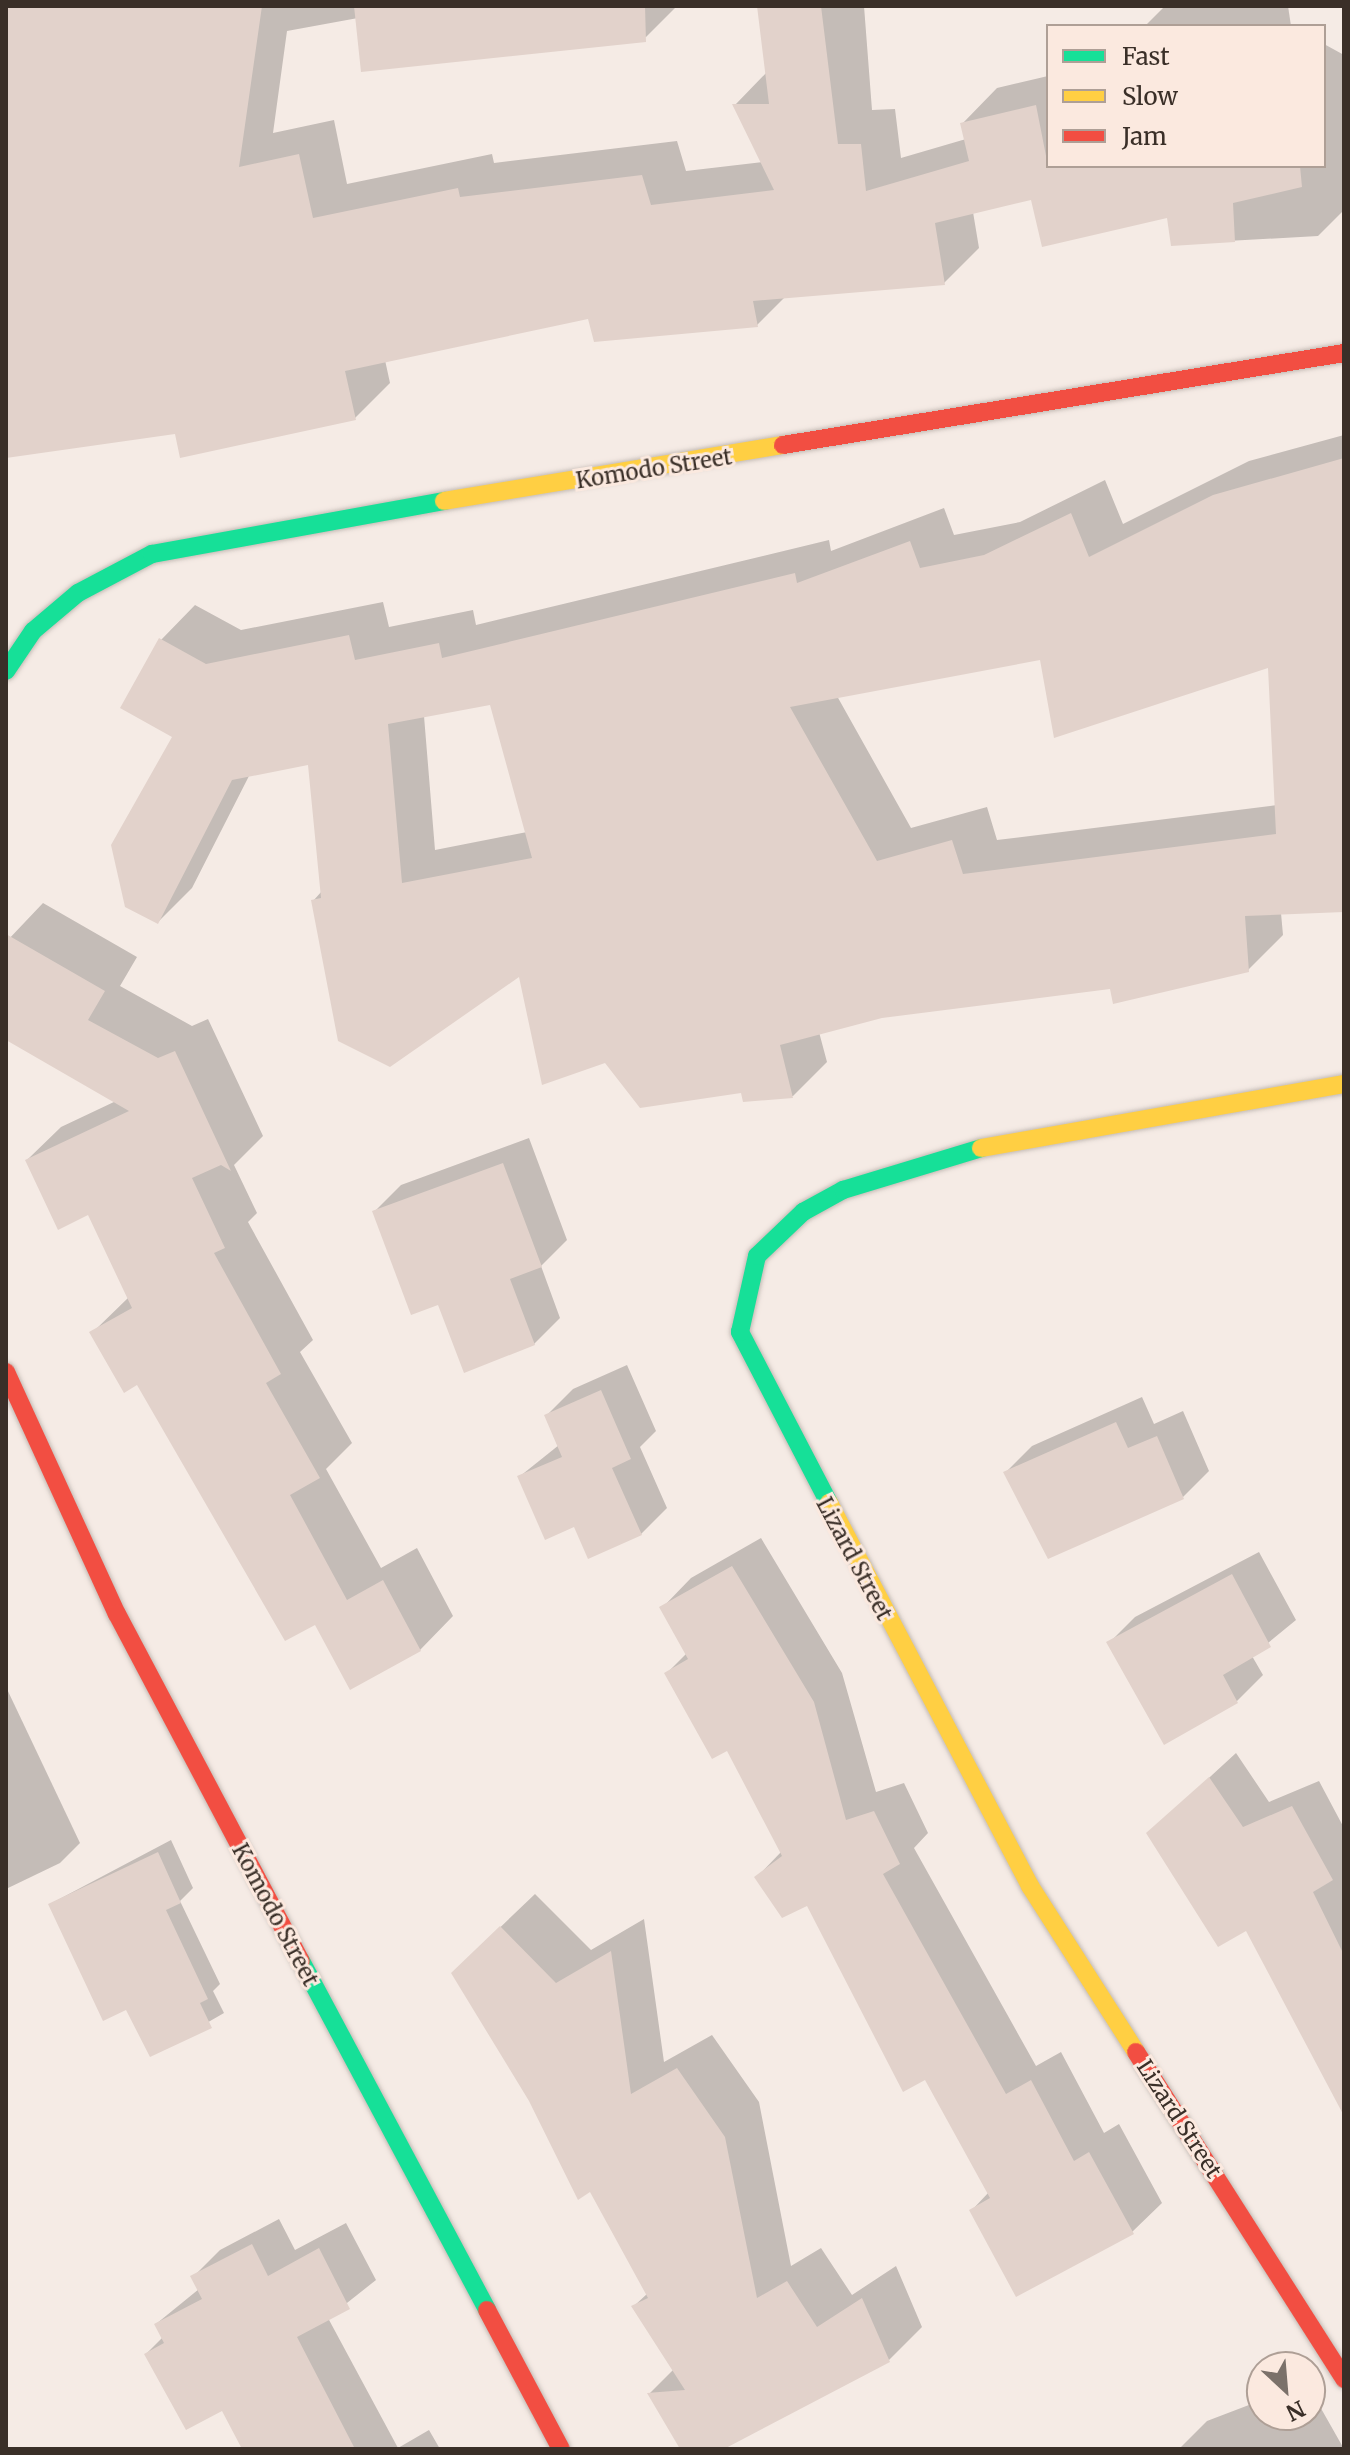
<!DOCTYPE html>
<html>
<head>
<meta charset="utf-8">
<style>
  body { margin:0 }
  #map { position:relative; width:1350px; height:2455px; overflow:hidden; background:#f5ebe5; font-family:Merriweather,serif }
  div>[style] { position:absolute }
  [style*='--x'] { left:calc(var(--x)*1px); top:calc(var(--y)*1px); width:calc(var(--w)*1px); rotate:calc(var(--a)*1deg) }
  .shadow>* { inset:0; background:#0003 }
  .building>* { inset:0; background:#e2d2cb }
  .roads { filter:drop-shadow(0 0 2px #c4bbb5) drop-shadow(0 0 2px #c4bbb5) }
  .fast>* { height:18px; margin:-9px; padding:0 9px; transform-origin:9px; border-radius:9px; background:#16e098 }
  .slow>* { height:18px; margin:-9px; padding:0 9px; transform-origin:9px; border-radius:9px; background:#ffcf43 }
  .jam>* { height:18px; margin:-9px; padding:0 9px; transform-origin:9px; border-radius:9px; background:#f24e42 }
  span { translate:-50% -50%; white-space:nowrap; text-align:center; line-height:1.15; -webkit-text-stroke:6px #fbe9df; paint-order:stroke }
  .street-label { font-size:22px; color:#3a2f28 }
  .frame { position:absolute; inset:0; border:8px solid #3a2f28; pointer-events:none }
  .legend { position:absolute; left:1046px; top:24px; width:280px; height:144px; box-sizing:border-box; background:#fbe9df; border:2px solid #ae9f96; margin:0; padding:10px 14px; list-style:none; font-size:24px; color:#3a2f28 }
  .legend li { display:flex; align-items:center; gap:16px; height:40px }
  .legend b { width:40px; border:2px solid #ae9f96 }
  .north { position:absolute; left:1246px; top:2351px; width:80px; height:80px; box-sizing:border-box; background:#fbe9df; border:2px solid #ae9f96; border-radius:50%; rotate:154deg; font-size:22px; font-weight:700; line-height:32px; text-align:center; color:#3a2f28 }
  .north::after { content:''; display:block; margin:auto; width:28px; height:36px; background:#7b716a; clip-path:polygon(50% 0,100% 100%,50% 72%,0 100%) }
</style>
</head>
<body>
<div id="map">
  <div class="shadow">
    <i style="clip-path:polygon(6px 6px,677px 6px,646px 37px,358px 18px,287px 31px,273px 133px,334px 120px,347px 184px,492px 154px,494px 163px,677px 141px,686px 171px,763px 162px,735px 105px,767px 72px,759px 6px,864px 6px,872px 110px,895px 109px,901px 158px,966px 139px,962px 124px,997px 88px,1048px 76px,1048px 166px,1324px 166px,1324px 44px,1344px 55px,1344px 210px,1318px 236px,1173px 244px,1169px 216px,1032px 198px,973px 212px,979px 248px,944px 283px,786px 296px,757px 325px,589px 317px,385px 360px,390px 383px,355px 418px,176px 431px,6px 456px)"></i>
    <i style="clip-path:polygon(1165px 6px,1288px 6px,1291px 26px,1145px 26px)"></i>
    <i style="clip-path:polygon(evenodd,1344px 435px,1344px 910px,1281px 913px,1283px 935px,1248px 970px,882px 1016px,819px 1032px,827px 1062px,793px 1096px,744px 1100px,742px 1091px,520px 974px,313px 901px,322px 891px,310px 763px,250px 774px,192px 888px,158px 922px,174px 736px,161px 640px,195px 605px,241px 630px,383px 602px,389px 627px,473px 610px,476px 625px,829px 540px,831px 551px,944px 508px,954px 535px,1020px 522px,1105px 480px,1123px 524px,1249px 461px,1344px 435px,1041px 657px,1270px 665px,1277px 805px,997px 840px,987px 807px,911px 828px,837px 696px,1041px 657px,1344px 435px,491px 703px,527px 832px,435px 850px,424px 716px,491px 703px)"></i>
    <i style="clip-path:polygon(43px 903px,137px 957px,120px 986px,192px 1026px,208px 1019px,263px 1136px,234px 1165px,257px 1213px,248px 1222px,313px 1340px,300px 1352px,352px 1443px,326px 1469px,381px 1568px,417px 1548px,453px 1616px,420px 1650px,316px 1623px,138px 1383px,92px 1333px,129px 1297px,89px 1212px,27px 1160px,61px 1127px,116px 1101px,6px 1037px,6px 942px)"></i>
    <i style="clip-path:polygon(529px 1138px,567px 1240px,541px 1266px,560px 1318px,534px 1344px,439px 1302px,374px 1212px,401px 1185px)"></i>
    <i style="clip-path:polygon(627px 1365px,656px 1431px,640px 1447px,667px 1508px,641px 1534px,575px 1524px,519px 1477px,559px 1445px,547px 1415px,573px 1389px)"></i>
    <i style="clip-path:polygon(1142px 1397px,1154px 1424px,1183px 1411px,1209px 1471px,1183px 1497px,1006px 1472px,1032px 1446px)"></i>
    <i style="clip-path:polygon(761px 1538px,842px 1673px,876px 1792px,904px 1783px,928px 1833px,914px 1848px,1036px 2066px,1061px 2052px,1104px 2133px,1119px 2124px,1162px 2203px,1132px 2232px,972px 2210px,989px 2192px,926px 2077px,808px 1903px,757px 1877px,782px 1851px,728px 1748px,666px 1674px,687px 1653px,662px 1608px,691px 1578px)"></i>
    <i style="clip-path:polygon(1259px 1552px,1296px 1620px,1252px 1656px,1263px 1675px,1237px 1701px,1165px 1743px,1109px 1643px,1135px 1617px)"></i>
    <i style="clip-path:polygon(6px 1687px,80px 1843px,60px 1863px,6px 1889px)"></i>
    <i style="clip-path:polygon(1236px 1753px,1269px 1802px,1319px 1781px,1344px 1828px,1344px 2112px,1246px 1928px,1148px 1834px)"></i>
    <i style="clip-path:polygon(171px 1840px,193px 1888px,180px 1901px,220px 1984px,213px 1991px,224px 2013px,151px 2055px,127px 2007px,50px 1904px)"></i>
    <i style="clip-path:polygon(535px 1894px,591px 1950px,644px 1919px,664px 2062px,712px 2035px,759px 2102px,791px 2266px,821px 2248px,852px 2295px,896px 2266px,922px 2327px,888px 2361px,720px 2449px,682px 2449px,650px 2393px,674px 2369px,634px 2306px,648px 2293px,488px 1939px)"></i>
    <i style="clip-path:polygon(279px 2219px,295px 2250px,346px 2223px,376px 2280px,328px 2318px,398px 2448px,429px 2430px,440px 2449px,245px 2449px,222px 2408px,146px 2354px,163px 2337px,156px 2324px,199px 2289px,193px 2277px,220px 2250px)"></i>
    <i style="clip-path:polygon(1310px 2389px,1344px 2449px,1179px 2449px,1207px 2421px,1262px 2400px,1262px 2415px,1310px 2415px)"></i>
  </div>
  <div class="building">
    <i style="clip-path:polygon(6px 6px,262px 6px,239px 167px,299px 154px,313px 218px,458px 188px,460px 197px,642px 175px,651px 205px,774px 190px,732px 104px,769px 104px,757px 6px,821px 6px,838px 144px,861px 144px,866px 191px,969px 161px,960px 123px,1036px 105px,1048px 166px,1300px 166px,1302px 187px,1233px 203px,1235px 242px,1171px 246px,1167px 218px,1042px 247px,1031px 200px,935px 223px,945px 285px,753px 301px,758px 327px,594px 342px,588px 319px,345px 371px,356px 420px,180px 458px,175px 434px,6px 458px)"></i>
    <i style="clip-path:polygon(354px 6px,645px 6px,646px 42px,361px 72px)"></i>
    <i style="clip-path:polygon(evenodd,1344px 458px,1344px 912px,1245px 916px,1249px 972px,1113px 1004px,1110px 989px,882px 1018px,780px 1045px,793px 1098px,743px 1102px,741px 1093px,640px 1108px,605px 1063px,542px 1085px,519px 977px,390px 1067px,338px 1041px,311px 900px,321px 898px,308px 765px,232px 780px,158px 924px,125px 907px,111px 845px,172px 737px,120px 708px,159px 638px,206px 664px,349px 635px,355px 660px,439px 643px,442px 658px,795px 573px,797px 583px,910px 541px,920px 568px,984px 555px,1071px 513px,1089px 557px,1213px 495px,1344px 458px,1040px 660px,1054px 738px,1268px 668px,1276px 834px,963px 874px,952px 840px,877px 861px,790px 707px,1040px 660px,1344px 458px,490px 705px,532px 858px,402px 883px,388px 724px,490px 705px)"></i>
    <i style="clip-path:polygon(6px 934px,105px 991px,88px 1020px,158px 1058px,175px 1051px,231px 1171px,221px 1165px,192px 1178px,225px 1248px,214px 1253px,281px 1374px,266px 1383px,320px 1478px,290px 1495px,347px 1600px,383px 1580px,421px 1651px,350px 1690px,315px 1625px,285px 1641px,137px 1385px,124px 1393px,89px 1332px,132px 1308px,88px 1215px,58px 1230px,25px 1160px,129px 1111px,6px 1040px)"></i>
    <i style="clip-path:polygon(503px 1163px,542px 1267px,510px 1279px,535px 1345px,464px 1373px,438px 1305px,411px 1315px,372px 1211px)"></i>
    <i style="clip-path:polygon(601px 1390px,631px 1459px,612px 1468px,642px 1535px,588px 1559px,574px 1527px,545px 1540px,517px 1476px,562px 1457px,544px 1415px)"></i>
    <i style="clip-path:polygon(1116px 1422px,1128px 1448px,1157px 1436px,1184px 1499px,1048px 1559px,1003px 1472px)"></i>
    <i style="clip-path:polygon(732px 1566px,814px 1702px,846px 1820px,874px 1811px,900px 1864px,883px 1874px,1006px 2094px,1031px 2080px,1074px 2161px,1089px 2152px,1134px 2234px,1016px 2297px,969px 2210px,990px 2198px,925px 2080px,903px 2092px,807px 1906px,782px 1918px,754px 1877px,782px 1856px,727px 1751px,712px 1759px,664px 1673px,688px 1659px,659px 1607px)"></i>
    <i style="clip-path:polygon(1232px 1574px,1271px 1647px,1223px 1675px,1238px 1703px,1164px 1745px,1106px 1642px)"></i>
    <i style="clip-path:polygon(1209px 1777px,1243px 1827px,1292px 1806px,1333px 1880px,1313px 1892px,1344px 1955px,1344px 2116px,1246px 1931px,1218px 1947px,1146px 1833px)"></i>
    <i style="clip-path:polygon(158px 1852px,181px 1903px,166px 1910px,208px 1999px,200px 2003px,212px 2028px,150px 2057px,126px 2010px,103px 2021px,48px 1904px)"></i>
    <i style="clip-path:polygon(500px 1926px,556px 1983px,611px 1951px,631px 2094px,677px 2068px,725px 2137px,757px 2298px,787px 2281px,817px 2327px,862px 2298px,890px 2362px,724px 2449px,680px 2449px,647px 2393px,685px 2390px,631px 2306px,648px 2298px,590px 2192px,578px 2200px,529px 2101px,451px 1973px)"></i>
    <i style="clip-path:polygon(252px 2244px,268px 2276px,319px 2248px,350px 2309px,297px 2337px,355px 2449px,242px 2449px,222px 2411px,186px 2430px,144px 2354px,164px 2343px,154px 2324px,202px 2299px,190px 2276px)"></i>
  </div>
  <div class="roads">
    <div class="fast">
      <i style="--x:6;--y:671;--w:48;--a:-56"></i>
      <i style="--x:33;--y:631;--w:59;--a:-40.2"></i>
      <i style="--x:78;--y:593;--w:84;--a:-27.8"></i>
      <i style="--x:152;--y:554;--w:297;--a:-10.3"></i>
      <i style="--x:829;--y:1503;--w:193;--a:-117.5"></i>
      <i style="--x:740;--y:1332;--w:78;--a:-77.4"></i>
      <i style="--x:757;--y:1256;--w:64;--a:-43.7"></i>
      <i style="--x:803;--y:1212;--w:46;--a:-28.8"></i>
      <i style="--x:843;--y:1190;--w:144;--a:-16.9"></i>
      <i style="--x:301;--y:1961;--w:395;--a:61.9"></i>
    </div>
    <div class="slow">
      <i style="--x:444;--y:501;--w:344;--a:-9.4"></i>
      <i style="--x:981;--y:1148;--w:369;--a:-10"></i>
      <i style="--x:829;--y:1503;--w:433;--a:62.3"></i>
      <i style="--x:1030;--y:1886;--w:197;--a:57.4"></i>
    </div>
    <div class="jam">
      <i style="--x:783;--y:445;--w:568;--a:-9.31"></i>
      <i style="--x:6;--y:1372;--w:266;--a:65.4"></i>
      <i style="--x:117;--y:1614;--w:393;--a:62.1"></i>
      <i style="--x:1136;--y:2052;--w:388;--a:57.5"></i>
      <i style="--x:487;--y:2310;--w:157;--a:62"></i>
    </div>
  </div>
  <div class="street-label">
    <span style="left:654px;top:469px;rotate:-9deg">Komodo Street</span>
    <span style="left:854px;top:1559px;rotate:62deg">Lizard Street</span>
    <span style="left:275px;top:1915px;rotate:62deg">Komodo Street</span>
    <span style="left:1179px;top:2119px;rotate:57deg">Lizard Street</span>
  </div>
  <div class="frame"></div>
  <ul class="legend">
  <li><b style="height:10px;background:#16e098"></b>Fast</li>
  <li><b style="height:10px;background:#ffcf43"></b>Slow</li>
  <li><b style="height:10px;background:#f24e42"></b>Jam</li>
  </ul>
  <div class="north">N</div>
</div>
</body>
</html>
